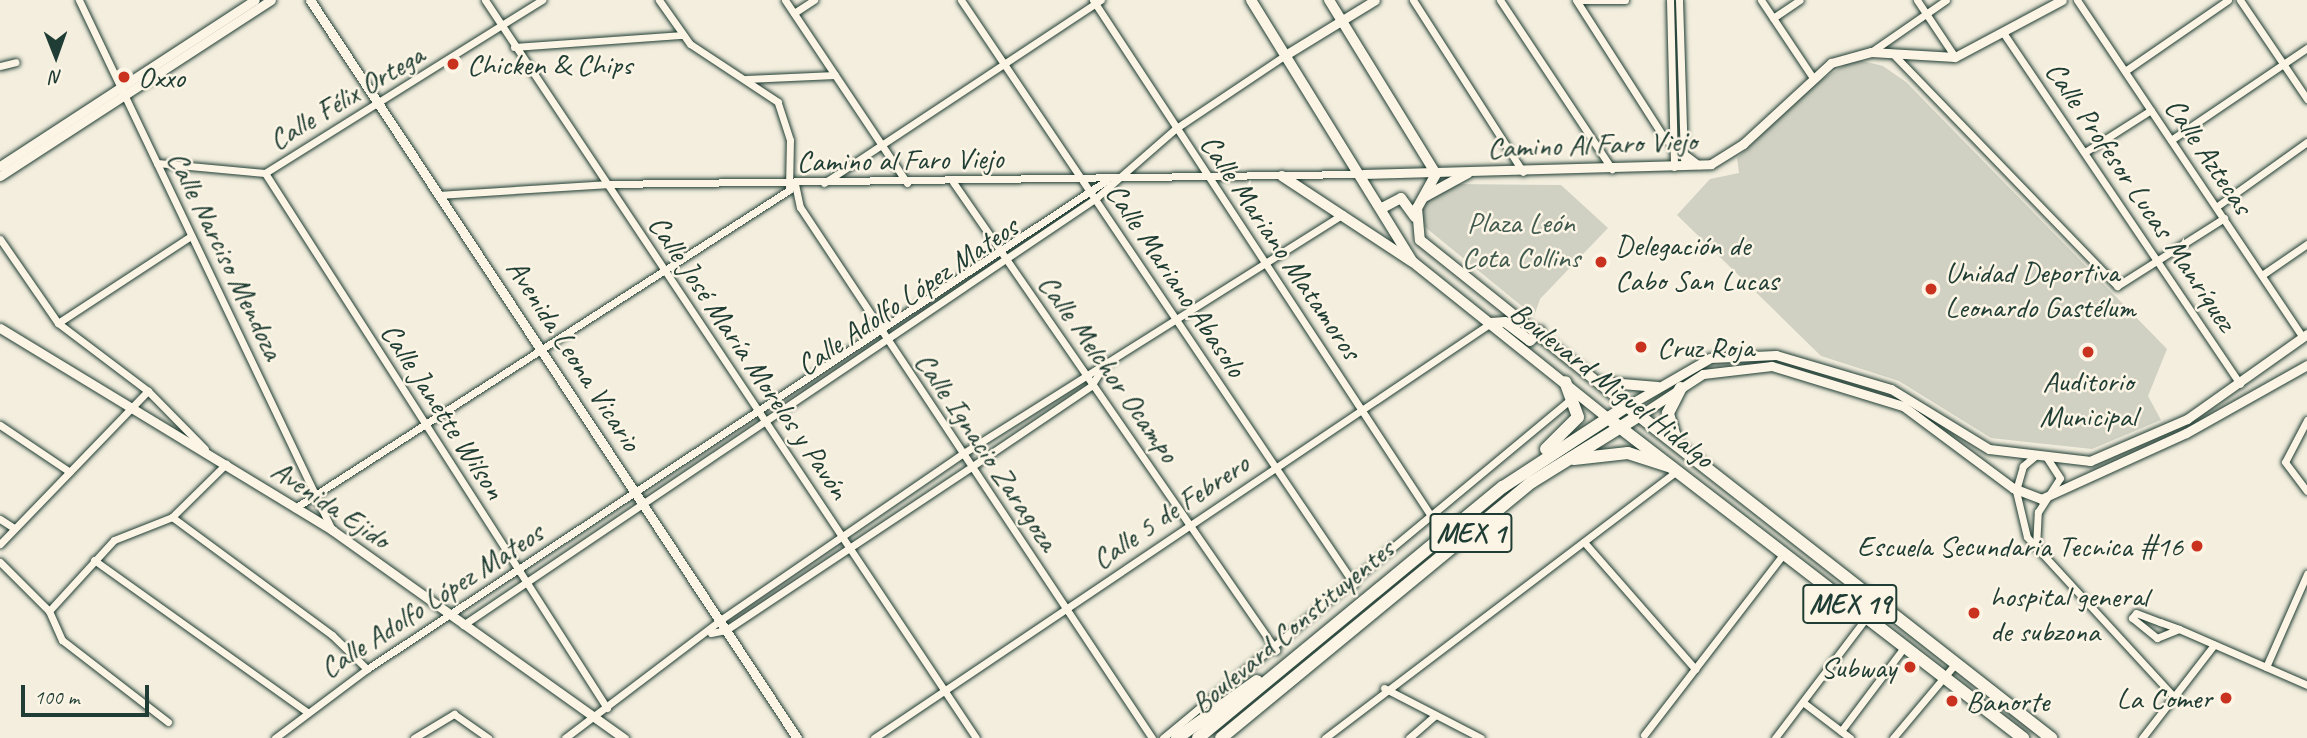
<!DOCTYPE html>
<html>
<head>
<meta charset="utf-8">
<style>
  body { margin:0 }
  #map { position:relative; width:2307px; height:738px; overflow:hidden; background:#f3eede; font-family:Caveat,sans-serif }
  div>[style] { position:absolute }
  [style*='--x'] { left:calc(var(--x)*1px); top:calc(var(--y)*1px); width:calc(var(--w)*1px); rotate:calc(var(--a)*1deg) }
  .green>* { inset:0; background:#d0d1c2 }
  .roads { filter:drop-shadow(0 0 2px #1f3d34) drop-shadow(0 0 2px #1f3d34) }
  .minor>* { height:7px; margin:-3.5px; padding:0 3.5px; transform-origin:3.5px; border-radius:3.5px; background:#fcf5e5 }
  .tertiary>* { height:9px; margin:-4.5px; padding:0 4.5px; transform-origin:4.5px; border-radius:4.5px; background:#fcf5e5 }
  .secondary>* { height:10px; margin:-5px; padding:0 5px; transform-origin:5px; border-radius:5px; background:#fcf5e5 }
  .primary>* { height:12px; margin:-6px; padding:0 6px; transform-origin:6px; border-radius:6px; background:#fcf5e5 }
  .trunk>* { height:12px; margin:-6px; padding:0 6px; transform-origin:6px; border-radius:6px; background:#fcf5e5 }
  .dots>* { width:19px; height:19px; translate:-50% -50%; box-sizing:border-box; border:4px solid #fcf5e5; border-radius:50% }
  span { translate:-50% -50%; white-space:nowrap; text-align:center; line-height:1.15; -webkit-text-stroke:5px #fcf5e5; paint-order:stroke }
  .shield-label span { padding:2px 5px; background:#fcf5e5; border:2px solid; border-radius:5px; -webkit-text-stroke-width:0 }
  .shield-label { font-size:28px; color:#1f3d34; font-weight:700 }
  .poi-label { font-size:30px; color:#1f3d34 }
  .left { translate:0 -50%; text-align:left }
  .right { translate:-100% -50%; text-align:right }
  .street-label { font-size:30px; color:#1f3d34 }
  .park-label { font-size:30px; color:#425b50 }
  .north { position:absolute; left:21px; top:21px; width:70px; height:70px; -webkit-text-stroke:5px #fcf5e5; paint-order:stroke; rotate:179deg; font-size:19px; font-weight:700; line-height:28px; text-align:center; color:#1f3d34 }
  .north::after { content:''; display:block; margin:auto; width:24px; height:32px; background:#1f3d34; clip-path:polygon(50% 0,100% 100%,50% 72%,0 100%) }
  .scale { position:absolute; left:21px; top:685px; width:128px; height:32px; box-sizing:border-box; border:4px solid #1f3d34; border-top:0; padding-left:9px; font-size:21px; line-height:24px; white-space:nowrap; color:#1f3d34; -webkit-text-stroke:5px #fcf5e5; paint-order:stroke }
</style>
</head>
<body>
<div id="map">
  <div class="green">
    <i style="clip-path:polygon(1854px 59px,1883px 66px,1906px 82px,2167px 349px,2148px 396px,2161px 420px,2092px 449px,1991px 438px,1899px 381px,1821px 356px,1677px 215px,1710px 179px,1739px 173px,1737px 158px,1812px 86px)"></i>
    <i style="clip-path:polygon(1454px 184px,1561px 185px,1608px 228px,1540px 299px,1534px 316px,1425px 227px,1421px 209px,1429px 195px)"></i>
  </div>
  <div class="roads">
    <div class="minor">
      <i style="--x:79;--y:0;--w:587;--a:64.48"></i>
      <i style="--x:485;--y:0;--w:886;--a:56.36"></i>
      <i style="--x:785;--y:0;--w:220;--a:56.3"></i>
      <i style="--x:961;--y:0;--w:704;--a:56.06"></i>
      <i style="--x:1093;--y:0;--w:620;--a:56.77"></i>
      <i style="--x:1413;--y:0;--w:204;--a:57.4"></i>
      <i style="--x:1500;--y:0;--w:203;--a:56.5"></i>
      <i style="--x:1576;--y:0;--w:165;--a:57.4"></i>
      <i style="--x:1665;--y:139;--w:43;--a:37.4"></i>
      <i style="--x:1583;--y:0;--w:42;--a:0"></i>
      <i style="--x:1670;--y:0;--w:167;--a:88.6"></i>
      <i style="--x:1679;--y:0;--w:159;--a:88.2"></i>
      <i style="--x:1761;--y:0;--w:90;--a:56.3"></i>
      <i style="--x:1917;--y:0;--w:69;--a:56.3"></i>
      <i style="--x:2077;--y:0;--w:406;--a:56.2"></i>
      <i style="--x:2240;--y:0;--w:120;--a:55.9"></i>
      <i style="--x:794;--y:13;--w:24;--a:-33"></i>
      <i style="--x:1773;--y:18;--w:32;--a:-34"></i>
      <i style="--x:2004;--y:34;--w:422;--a:56"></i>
      <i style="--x:514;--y:47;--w:166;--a:-4.1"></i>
      <i style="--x:1871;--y:52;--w:91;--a:-34.7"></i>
      <i style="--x:1895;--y:56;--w:320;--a:46"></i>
      <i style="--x:2117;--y:286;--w:127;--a:-32.4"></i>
      <i style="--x:0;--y:66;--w:16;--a:-14"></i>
      <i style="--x:2125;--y:71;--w:125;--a:-34.6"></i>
      <i style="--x:746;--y:79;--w:89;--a:-2.6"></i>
      <i style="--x:2171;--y:140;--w:164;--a:-34.1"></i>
      <i style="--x:2085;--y:152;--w:78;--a:-32.5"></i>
      <i style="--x:157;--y:163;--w:108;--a:5.3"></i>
      <i style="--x:265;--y:173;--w:327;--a:-32"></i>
      <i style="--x:265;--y:173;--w:635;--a:57.41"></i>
      <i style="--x:953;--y:182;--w:569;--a:55.39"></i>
      <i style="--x:824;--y:183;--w:332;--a:-33.5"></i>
      <i style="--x:795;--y:184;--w:24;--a:78"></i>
      <i style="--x:800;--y:207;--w:637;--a:56.46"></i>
      <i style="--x:438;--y:195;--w:168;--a:-3.7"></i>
      <i style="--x:606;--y:184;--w:755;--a:-0.76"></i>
      <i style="--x:2216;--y:207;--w:112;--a:-35.5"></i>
      <i style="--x:0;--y:239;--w:102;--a:55.4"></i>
      <i style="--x:58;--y:323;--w:113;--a:37.1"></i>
      <i style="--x:148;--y:391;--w:81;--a:45.5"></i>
      <i style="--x:2262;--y:275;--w:55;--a:-34.6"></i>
      <i style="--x:58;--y:323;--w:159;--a:-33.2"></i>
      <i style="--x:2307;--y:420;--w:47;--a:117.6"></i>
      <i style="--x:2285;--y:462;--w:36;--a:53"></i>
      <i style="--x:0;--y:425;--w:84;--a:33.9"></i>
      <i style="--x:2035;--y:456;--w:16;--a:140"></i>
      <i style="--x:2023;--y:466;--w:26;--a:106"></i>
      <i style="--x:2016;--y:491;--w:47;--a:76.6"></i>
      <i style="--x:2027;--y:537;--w:216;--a:47.4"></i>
      <i style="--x:295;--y:508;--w:588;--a:-32.77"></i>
      <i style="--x:789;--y:190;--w:50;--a:-88.9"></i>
      <i style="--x:790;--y:140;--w:40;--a:-108"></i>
      <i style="--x:778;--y:102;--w:105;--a:-146.6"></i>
      <i style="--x:690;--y:44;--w:54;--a:-125.2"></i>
      <i style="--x:172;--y:517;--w:199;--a:36.4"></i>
      <i style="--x:332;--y:635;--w:49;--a:44.2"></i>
      <i style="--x:0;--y:519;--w:17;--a:33"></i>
      <i style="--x:1584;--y:542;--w:169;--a:48.8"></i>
      <i style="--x:0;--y:544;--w:213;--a:-46"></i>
      <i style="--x:2036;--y:547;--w:35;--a:-87"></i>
      <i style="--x:2038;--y:512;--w:40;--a:-57.1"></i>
      <i style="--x:2060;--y:478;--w:24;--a:-123"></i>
      <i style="--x:94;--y:560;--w:260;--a:35.5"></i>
      <i style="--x:0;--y:562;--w:69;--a:45"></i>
      <i style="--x:49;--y:611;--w:32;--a:66"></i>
      <i style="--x:62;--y:640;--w:134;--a:37.7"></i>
      <i style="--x:49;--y:611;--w:96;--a:-47.5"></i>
      <i style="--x:114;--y:540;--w:62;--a:-21.6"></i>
      <i style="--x:172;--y:517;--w:76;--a:-44.5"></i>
      <i style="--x:463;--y:625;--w:764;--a:-34"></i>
      <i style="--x:1096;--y:198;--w:105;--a:-41.1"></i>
      <i style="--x:1175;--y:129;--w:135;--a:-33.8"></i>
      <i style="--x:2179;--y:629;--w:24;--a:158"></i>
      <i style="--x:2157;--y:638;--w:32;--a:-141"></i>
      <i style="--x:2132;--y:618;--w:6;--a:-51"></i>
      <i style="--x:2136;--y:613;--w:26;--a:21"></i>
      <i style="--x:2160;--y:622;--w:20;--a:20"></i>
      <i style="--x:2179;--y:629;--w:140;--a:23.6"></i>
      <i style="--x:711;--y:633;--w:15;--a:-11"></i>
      <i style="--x:726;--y:630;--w:294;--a:-33.6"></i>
      <i style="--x:971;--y:467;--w:145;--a:-34"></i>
      <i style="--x:1091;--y:386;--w:15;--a:-58"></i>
      <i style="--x:2266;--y:667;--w:102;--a:-66.2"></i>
      <i style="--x:1384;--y:688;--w:109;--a:27.3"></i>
      <i style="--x:1804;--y:703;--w:58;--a:37.3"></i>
      <i style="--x:1841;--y:731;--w:106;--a:-53"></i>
      <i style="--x:1644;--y:735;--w:230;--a:-52.4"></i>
      <i style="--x:275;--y:738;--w:115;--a:-36.9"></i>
      <i style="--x:367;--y:669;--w:887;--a:-33.46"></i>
      <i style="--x:414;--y:738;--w:47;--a:-31"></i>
      <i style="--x:454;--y:714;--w:42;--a:35.2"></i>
      <i style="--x:565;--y:738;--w:193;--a:-37.2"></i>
      <i style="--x:719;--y:621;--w:295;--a:-34.5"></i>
      <i style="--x:962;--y:454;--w:450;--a:-32.2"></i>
      <i style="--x:874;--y:738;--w:744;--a:-33.93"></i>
      <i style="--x:1163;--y:738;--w:530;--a:-39.72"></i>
      <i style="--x:1325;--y:738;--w:442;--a:-37.2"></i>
      <i style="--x:1409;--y:738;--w:35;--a:-41"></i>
      <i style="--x:1775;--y:738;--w:152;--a:-52.8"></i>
      <i style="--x:1893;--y:738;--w:97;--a:-50"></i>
      <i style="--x:2142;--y:738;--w:118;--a:-52.3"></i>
    </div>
    <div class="tertiary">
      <i style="--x:310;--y:0;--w:884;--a:56.58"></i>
      <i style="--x:1287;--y:54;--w:103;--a:-31.5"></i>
      <i style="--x:0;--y:166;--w:304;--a:-33.1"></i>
      <i style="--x:1363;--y:174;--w:348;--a:-1.6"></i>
      <i style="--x:1711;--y:164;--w:38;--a:-32"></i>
      <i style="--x:1743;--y:144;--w:120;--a:-42.6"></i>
      <i style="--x:1831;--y:63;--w:41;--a:-15.4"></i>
      <i style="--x:1871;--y:52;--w:84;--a:3.4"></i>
      <i style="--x:1955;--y:57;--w:121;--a:-28"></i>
      <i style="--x:0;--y:176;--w:323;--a:-33"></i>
      <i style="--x:0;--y:328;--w:389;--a:31.3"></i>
      <i style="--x:332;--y:530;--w:359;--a:35.5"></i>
      <i style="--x:1627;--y:406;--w:96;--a:-30"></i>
      <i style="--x:1710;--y:358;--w:66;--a:-2.6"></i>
      <i style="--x:1776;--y:355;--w:120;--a:16.5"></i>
      <i style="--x:1891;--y:389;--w:115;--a:31.5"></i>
      <i style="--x:1989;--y:449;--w:102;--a:6.8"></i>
      <i style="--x:2090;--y:461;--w:106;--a:-23.4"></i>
      <i style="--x:2187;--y:419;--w:147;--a:-35.3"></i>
      <i style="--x:1640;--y:415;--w:75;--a:-33.1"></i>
      <i style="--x:1703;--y:374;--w:69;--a:-6.6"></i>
      <i style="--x:1772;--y:366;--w:137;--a:17"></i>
      <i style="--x:1903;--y:406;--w:137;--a:36.7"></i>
      <i style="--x:2013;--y:488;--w:30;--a:21"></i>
      <i style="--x:2041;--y:499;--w:159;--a:-24.5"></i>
      <i style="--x:2186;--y:433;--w:139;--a:-29.3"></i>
    </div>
    <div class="secondary">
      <i style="--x:1251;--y:0;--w:308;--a:58.3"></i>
      <i style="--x:1413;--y:262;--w:250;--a:38.7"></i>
      <i style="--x:1329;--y:0;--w:204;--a:58.4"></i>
      <i style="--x:1436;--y:174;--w:39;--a:119"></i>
      <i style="--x:1417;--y:208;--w:32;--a:85"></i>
      <i style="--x:1420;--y:240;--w:265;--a:38.7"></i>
      <i style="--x:1282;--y:176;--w:154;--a:33.4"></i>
      <i style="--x:1424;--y:197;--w:50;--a:-28.6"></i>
      <i style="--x:1384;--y:207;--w:19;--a:-28"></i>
      <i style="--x:1401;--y:198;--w:24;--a:54"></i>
      <i style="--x:1491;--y:323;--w:14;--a:-4"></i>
      <i style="--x:1505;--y:322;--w:31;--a:37"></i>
      <i style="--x:1530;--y:341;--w:14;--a:-45"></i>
      <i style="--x:1598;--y:382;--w:60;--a:4.8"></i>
    </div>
    <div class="primary">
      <i style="--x:1627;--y:406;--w:539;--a:38.06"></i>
      <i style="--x:1613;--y:422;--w:518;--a:37.62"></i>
      <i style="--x:1676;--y:440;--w:28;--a:-107"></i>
      <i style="--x:1668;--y:413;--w:28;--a:-63"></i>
    </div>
    <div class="trunk">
      <i style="--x:1546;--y:449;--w:45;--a:-45"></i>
      <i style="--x:1578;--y:417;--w:37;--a:-110"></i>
      <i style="--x:1574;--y:459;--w:54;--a:-6.3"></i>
      <i style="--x:1628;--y:453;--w:45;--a:18"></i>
      <i style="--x:1177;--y:738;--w:98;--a:-35.5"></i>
      <i style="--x:1198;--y:738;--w:395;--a:-39.5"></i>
      <i style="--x:1503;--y:487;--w:148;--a:-33.2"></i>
      <i style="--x:1221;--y:738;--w:403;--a:-39.5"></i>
      <i style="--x:1532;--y:482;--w:127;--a:-31.8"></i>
    </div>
  </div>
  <div class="dots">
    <i style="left:453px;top:64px;background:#c8321e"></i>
    <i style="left:124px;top:77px;background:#c8321e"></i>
    <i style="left:1601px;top:262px;background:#c8321e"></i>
    <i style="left:1931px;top:289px;background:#c8321e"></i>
    <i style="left:1641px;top:347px;background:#c8321e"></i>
    <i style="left:2088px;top:352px;background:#c8321e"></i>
    <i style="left:2197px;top:546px;background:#c8321e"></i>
    <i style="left:1974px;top:613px;background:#c8321e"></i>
    <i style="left:1910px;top:667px;background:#c8321e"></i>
    <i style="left:2226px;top:698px;background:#c8321e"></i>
    <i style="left:1952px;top:701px;background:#c8321e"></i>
  </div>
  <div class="shield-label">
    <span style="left:1471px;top:533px">MEX 1</span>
    <span style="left:1850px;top:604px">MEX 19</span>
  </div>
  <div class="poi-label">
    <span class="left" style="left:467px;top:64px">Chicken &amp; Chips</span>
    <span class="left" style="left:138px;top:77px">Oxxo</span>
    <span class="left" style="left:1615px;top:262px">Delegación de<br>Cabo San Lucas</span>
    <span class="left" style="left:1945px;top:289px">Unidad Deportiva<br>Leonardo Gastélum</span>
    <span class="left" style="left:1657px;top:347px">Cruz Roja</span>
    <span style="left:2088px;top:398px">Auditorio<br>Municipal</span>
    <span class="right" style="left:2183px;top:546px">Escuela Secundaria Tecnica #16</span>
    <span class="left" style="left:1990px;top:613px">hospital general<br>de subzona</span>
    <span class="right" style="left:1896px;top:667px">Subway</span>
    <span class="right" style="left:2212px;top:698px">La Comer</span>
    <span class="left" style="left:1966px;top:701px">Banorte</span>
  </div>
  <div class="street-label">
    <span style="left:346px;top:97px;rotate:-31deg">Calle Félix Ortega</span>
    <span style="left:1592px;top:144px;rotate:-2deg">Camino Al Faro Viejo</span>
    <span style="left:2209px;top:156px;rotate:56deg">Calle Aztecas</span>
    <span style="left:900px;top:160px;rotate:-1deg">Camino al Faro Viejo</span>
    <span style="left:2141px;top:196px;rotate:56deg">Calle Profesor Lucas Manríquez</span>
    <span style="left:1281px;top:247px;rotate:56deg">Calle Mariano Matamoros</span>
    <span style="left:226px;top:255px;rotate:64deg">Calle Narciso Mendoza</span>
    <span style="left:1176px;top:280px;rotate:56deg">Calle Mariano Abasolo</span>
    <span style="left:907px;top:296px;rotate:-34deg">Calle Adolfo López Mateos</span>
    <span style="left:574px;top:355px;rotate:57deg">Avenida Leona Vicario</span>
    <span style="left:749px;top:357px;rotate:56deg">Calle José María Morelos y Pavón</span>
    <span style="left:1109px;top:368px;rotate:55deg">Calle Melchor Ocampo</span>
    <span style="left:1612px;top:385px;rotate:38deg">Boulevard Miguel Hidalgo</span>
    <span style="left:443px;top:411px;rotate:57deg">Calle Janette Wilson</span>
    <span style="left:987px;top:451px;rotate:56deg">Calle Ignacio Zaragoza</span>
    <span style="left:331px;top:504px;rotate:34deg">Avenida Ejido</span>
    <span style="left:1170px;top:511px;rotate:-34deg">Calle 5 de Febrero</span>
    <span style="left:431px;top:600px;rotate:-33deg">Calle Adolfo López Mateos</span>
    <span style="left:1292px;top:626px;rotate:-40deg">Boulevard Constituyentes</span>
  </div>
  <div class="park-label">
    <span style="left:1521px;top:239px">Plaza León<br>Cota Collins</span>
  </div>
  <div class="north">N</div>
  <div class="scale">100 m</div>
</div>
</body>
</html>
